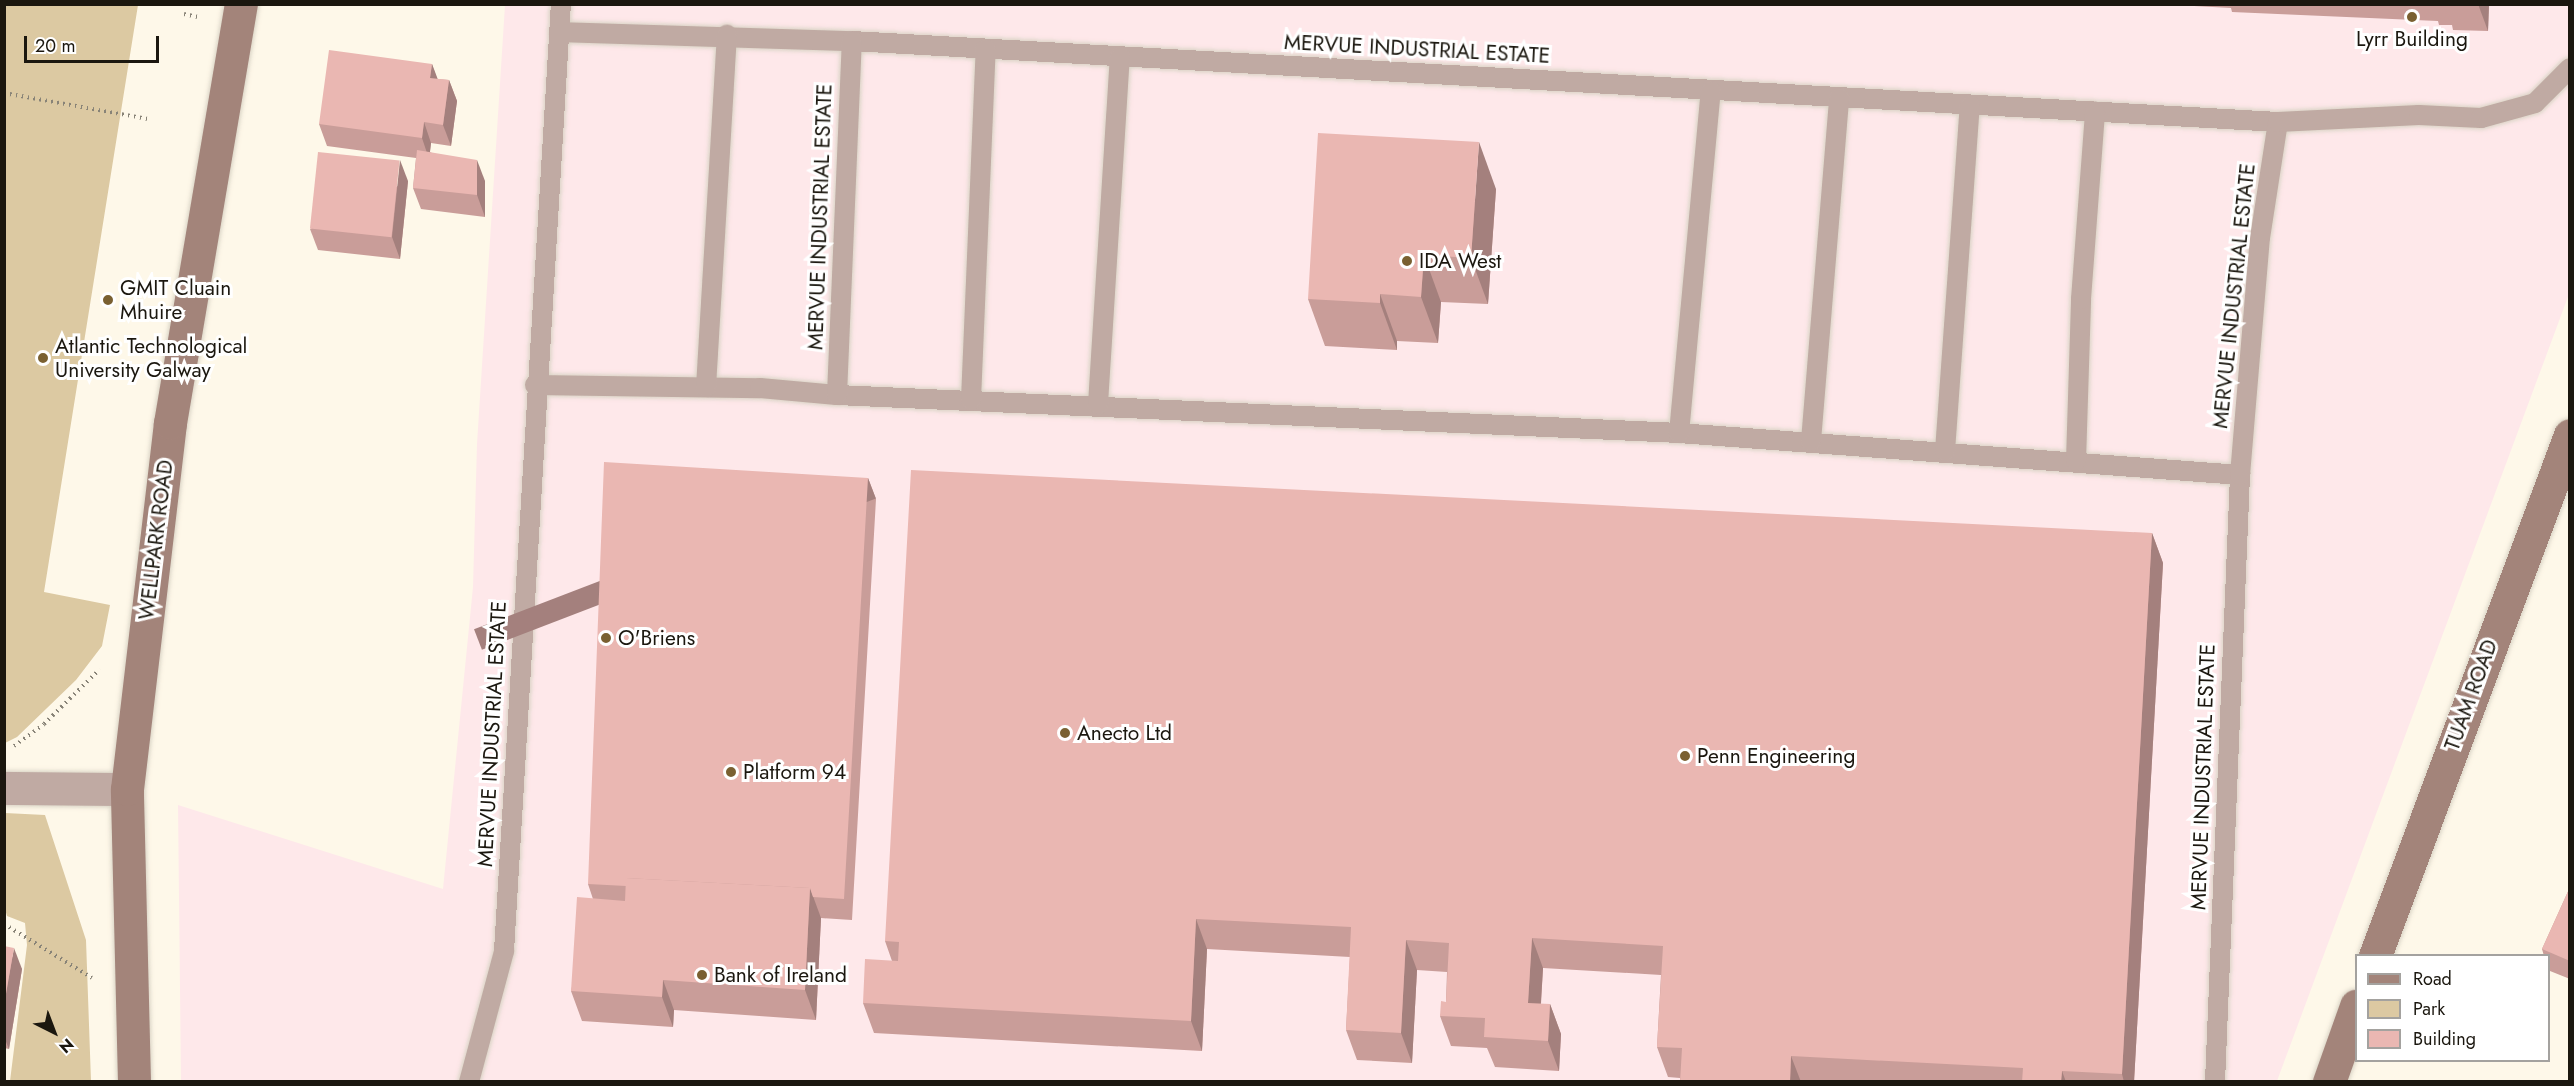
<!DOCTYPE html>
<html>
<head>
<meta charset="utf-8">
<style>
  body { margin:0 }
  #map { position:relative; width:2574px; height:1086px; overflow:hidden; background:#fef8e9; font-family:Jost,sans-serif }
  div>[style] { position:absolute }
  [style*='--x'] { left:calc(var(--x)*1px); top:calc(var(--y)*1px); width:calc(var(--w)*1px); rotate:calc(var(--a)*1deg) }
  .industrial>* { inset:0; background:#fee8ea }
  .green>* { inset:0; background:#dcc9a2 }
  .path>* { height:4px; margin-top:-2px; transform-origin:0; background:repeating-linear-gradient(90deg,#888377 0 1.5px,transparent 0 6px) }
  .roads { filter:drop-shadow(0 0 2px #dad4c6) drop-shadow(0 0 2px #dad4c6) }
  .lane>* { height:20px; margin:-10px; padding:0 10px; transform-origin:10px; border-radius:10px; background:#c0aaa3 }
  .street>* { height:33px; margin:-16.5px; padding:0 16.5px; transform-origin:16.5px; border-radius:16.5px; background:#c0aaa3 }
  .secondary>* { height:33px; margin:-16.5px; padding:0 16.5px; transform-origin:16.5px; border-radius:16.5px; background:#a3847a }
  .wall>* { inset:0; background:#c99d99 }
  .shaded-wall>* { inset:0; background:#a4807d; transform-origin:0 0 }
  .building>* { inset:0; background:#eab7b2; transform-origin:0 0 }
  .dots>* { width:16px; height:16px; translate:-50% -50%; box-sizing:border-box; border:3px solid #fff; border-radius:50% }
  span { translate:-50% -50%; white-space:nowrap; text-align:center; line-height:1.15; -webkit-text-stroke:6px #fff; paint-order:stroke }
  .poi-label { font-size:21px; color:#1b170f }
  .left { translate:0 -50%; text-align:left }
  .street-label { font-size:21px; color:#1b170f }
  .frame { position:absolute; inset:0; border:6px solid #1b170f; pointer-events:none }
  .legend { position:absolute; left:2355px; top:954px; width:195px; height:108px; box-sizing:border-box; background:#fff; border:2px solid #a4a29f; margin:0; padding:8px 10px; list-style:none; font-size:18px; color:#1b170f }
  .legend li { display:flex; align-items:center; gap:12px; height:30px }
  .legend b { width:30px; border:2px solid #a4a29f }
  .north { position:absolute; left:24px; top:1002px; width:60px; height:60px; -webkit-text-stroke:4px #fff; paint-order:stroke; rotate:138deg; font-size:16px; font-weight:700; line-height:24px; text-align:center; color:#1b170f }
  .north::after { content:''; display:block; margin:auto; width:21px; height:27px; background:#1b170f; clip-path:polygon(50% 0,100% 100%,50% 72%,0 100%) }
  .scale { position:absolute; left:24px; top:36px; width:135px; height:27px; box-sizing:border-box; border:3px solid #1b170f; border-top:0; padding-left:8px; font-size:18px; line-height:21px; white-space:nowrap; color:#1b170f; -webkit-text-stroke:4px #fff; paint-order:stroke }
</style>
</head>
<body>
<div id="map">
  <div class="industrial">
    <i style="clip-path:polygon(505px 5px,2569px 5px,2569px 294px,2277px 1081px,181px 1081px,178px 805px,443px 889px,473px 587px,477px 444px)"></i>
  </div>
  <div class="green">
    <i style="clip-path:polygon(5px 4px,138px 5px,44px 592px,110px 605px,102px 646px,76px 680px,17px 737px,5px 743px)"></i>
    <i style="clip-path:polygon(5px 813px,45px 815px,86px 940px,91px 1081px,10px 1081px,27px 945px,25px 923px,7px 916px,5px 909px)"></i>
  </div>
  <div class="path">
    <i style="--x:184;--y:14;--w:14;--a:12"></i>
    <i style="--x:4;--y:93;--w:146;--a:10.2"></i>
    <i style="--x:14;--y:746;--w:37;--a:-36"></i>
    <i style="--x:44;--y:724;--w:78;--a:-44.5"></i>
    <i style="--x:4;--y:924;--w:103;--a:31.5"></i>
  </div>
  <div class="roads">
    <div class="lane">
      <i style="--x:559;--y:32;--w:293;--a:1.8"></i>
      <i style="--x:852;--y:41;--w:1428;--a:3.25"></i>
      <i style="--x:535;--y:385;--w:225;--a:0.8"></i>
      <i style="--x:760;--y:388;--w:77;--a:5.2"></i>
      <i style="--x:837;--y:395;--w:843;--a:2.58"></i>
      <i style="--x:1679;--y:433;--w:563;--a:4.28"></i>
      <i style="--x:706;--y:387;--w:353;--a:-86.6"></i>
      <i style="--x:837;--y:395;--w:354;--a:-87.6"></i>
      <i style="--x:971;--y:400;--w:351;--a:-87.6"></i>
      <i style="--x:1098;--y:404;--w:348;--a:-86.4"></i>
      <i style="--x:1679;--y:433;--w:343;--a:-84.7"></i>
      <i style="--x:1811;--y:441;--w:344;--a:-85.3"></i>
      <i style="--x:1945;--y:451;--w:346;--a:-85.9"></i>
      <i style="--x:2076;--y:461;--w:162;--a:-88.2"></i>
      <i style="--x:2081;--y:299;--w:188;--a:-85.7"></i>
      <i style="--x:469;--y:1082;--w:136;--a:-75"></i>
      <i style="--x:504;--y:951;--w:949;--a:-86.56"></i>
      <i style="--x:2215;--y:1082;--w:608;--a:-87.64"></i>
      <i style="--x:2240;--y:475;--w:238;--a:-85.2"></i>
      <i style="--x:2260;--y:238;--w:117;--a:-81.2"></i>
      <i style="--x:2278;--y:122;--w:141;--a:-2.8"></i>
      <i style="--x:2419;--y:115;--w:62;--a:2.8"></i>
      <i style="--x:2481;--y:118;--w:56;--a:-15.5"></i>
      <i style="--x:2535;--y:103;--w:49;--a:-45"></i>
    </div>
    <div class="street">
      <i style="--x:4;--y:788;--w:123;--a:0.5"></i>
    </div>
    <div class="secondary">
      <i style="--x:2375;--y:956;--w:556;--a:-69.48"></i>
      <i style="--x:134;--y:1082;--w:293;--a:-91.4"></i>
      <i style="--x:127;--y:789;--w:369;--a:-83.3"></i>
      <i style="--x:170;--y:423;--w:425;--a:-80.4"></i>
      <i style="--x:2329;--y:1082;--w:81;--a:-70.4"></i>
    </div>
  </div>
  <div class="wall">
    <i style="clip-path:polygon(2157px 4px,2489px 4px,2488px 31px,2453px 30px,2452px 25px,2439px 25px,2438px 21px,2232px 12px,2231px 8px)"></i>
    <i style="clip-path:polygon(432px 64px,437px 79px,449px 80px,457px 101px,451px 146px,431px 143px,430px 152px,485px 181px,485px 217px,421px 209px,413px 188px,416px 158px,327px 146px,319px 124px)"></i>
    <i style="clip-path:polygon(408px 181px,400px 259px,318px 250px,310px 229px)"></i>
    <i style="clip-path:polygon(1496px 189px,1488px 304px,1441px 302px,1438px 343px,1397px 341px,1397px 350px,1325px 346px,1308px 299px)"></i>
    <i style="clip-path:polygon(868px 478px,876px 499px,852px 920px,821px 918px,816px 1020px,674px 1010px,673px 1027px,582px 1021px,571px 991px,593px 899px,588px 884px)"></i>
    <i style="clip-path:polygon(2152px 533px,2163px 563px,2134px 1082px,1680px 1082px,1680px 1078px,1668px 1077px,1657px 1047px,1661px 975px,1543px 968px,1541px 1004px,1550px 1004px,1561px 1034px,1559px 1071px,1495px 1067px,1487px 1048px,1451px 1046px,1440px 1016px,1446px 1002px,1447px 972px,1417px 970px,1412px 1063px,1357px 1060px,1346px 1030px,1350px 957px,1207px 949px,1202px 1051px,874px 1033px,863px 1003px,892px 961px,885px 941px)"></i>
    <i style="clip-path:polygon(2570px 887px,2570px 979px,2550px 971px,2548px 967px,2548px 956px,2544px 956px,2542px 949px)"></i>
    <i style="clip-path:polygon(4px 946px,22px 969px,9px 1049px,4px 1048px)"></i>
  </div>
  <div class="shaded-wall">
    <i style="clip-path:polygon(2478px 4px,2489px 4px,2488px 31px)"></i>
    <i style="clip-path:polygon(432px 64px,440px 85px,430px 78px)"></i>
    <i style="clip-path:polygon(449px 80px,457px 101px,451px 146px,443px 125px)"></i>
    <i style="clip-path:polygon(424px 122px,431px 143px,429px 159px,422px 138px)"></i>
    <i style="clip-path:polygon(1479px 142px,1496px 189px,1488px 304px,1471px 258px)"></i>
    <i style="clip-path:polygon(400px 160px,408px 181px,400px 259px,392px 237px)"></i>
    <i style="clip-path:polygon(477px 160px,485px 181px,485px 217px,477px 195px)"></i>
    <i style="clip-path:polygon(1424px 255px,1441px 302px,1438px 343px,1421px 297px)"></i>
    <i style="clip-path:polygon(1380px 294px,1397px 341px,1397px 350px,1380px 303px)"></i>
    <i style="left:868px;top:478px;width:22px;height:422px;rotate:69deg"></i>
    <i style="clip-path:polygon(2152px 533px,2163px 563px,2134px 1082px,2124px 1082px,2122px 1074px)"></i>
    <i style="clip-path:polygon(810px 888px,821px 918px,816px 1020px,805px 990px)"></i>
    <i style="clip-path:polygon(1196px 919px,1207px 949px,1202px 1051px,1191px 1021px)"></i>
    <i style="clip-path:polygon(1532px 938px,1543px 968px,1539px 1033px,1528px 1003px)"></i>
    <i style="clip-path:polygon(1406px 940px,1417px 970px,1412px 1063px,1401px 1033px)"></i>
    <i style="clip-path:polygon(14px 948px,22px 969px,9px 1049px,4px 1037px,4px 1005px)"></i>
    <i style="clip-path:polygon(663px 980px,674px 1010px,673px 1027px,662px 997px)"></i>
    <i style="clip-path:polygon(1550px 1004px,1561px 1034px,1559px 1071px,1548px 1041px)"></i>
    <i style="clip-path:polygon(1791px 1056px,1801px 1082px,1790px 1082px)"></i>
    <i style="clip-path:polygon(2062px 1071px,2066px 1082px,2061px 1082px)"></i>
  </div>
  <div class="building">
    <i style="clip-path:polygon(329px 50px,432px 64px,430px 78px,449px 80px,443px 125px,424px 122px,422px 138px,319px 124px)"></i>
    <i style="clip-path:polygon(1318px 133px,1479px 142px,1471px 258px,1424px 255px,1421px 297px,1380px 294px,1380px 303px,1308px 299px)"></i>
    <i style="clip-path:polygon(417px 150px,477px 160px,477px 195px,413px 188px)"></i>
    <i style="left:318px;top:152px;width:82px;height:77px;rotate:6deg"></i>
    <i style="clip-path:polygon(604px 462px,868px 478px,844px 899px,813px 897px,810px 888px,626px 878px,626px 886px,588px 884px)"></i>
    <i style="clip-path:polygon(911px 470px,2152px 533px,2122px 1074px,2062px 1071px,2061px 1082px,2022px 1082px,2023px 1068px,1791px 1056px,1790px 1082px,1680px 1082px,1682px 1048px,1657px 1047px,1663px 946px,1532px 938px,1528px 1003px,1550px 1004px,1548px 1041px,1484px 1037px,1485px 1018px,1440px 1016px,1441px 1001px,1446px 1002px,1449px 943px,1406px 940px,1401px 1033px,1346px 1030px,1351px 927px,1196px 919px,1191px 1021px,863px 1003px,865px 959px,898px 961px,899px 942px,885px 941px)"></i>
    <i style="clip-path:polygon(626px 878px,810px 888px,805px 990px,663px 980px,662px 997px,571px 991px,577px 897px,625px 901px)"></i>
    <i style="clip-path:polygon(2570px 887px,2570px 961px,2542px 949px)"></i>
    <i style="clip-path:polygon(4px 946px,14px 948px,4px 1005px)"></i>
  </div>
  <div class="dots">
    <i style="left:2412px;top:17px;background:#7a6031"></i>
    <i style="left:1407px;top:261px;background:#7a6031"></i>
    <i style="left:108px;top:300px;background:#7a6031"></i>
    <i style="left:43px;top:358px;background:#7a6031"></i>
    <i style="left:606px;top:638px;background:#7a6031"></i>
    <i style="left:1065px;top:733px;background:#7a6031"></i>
    <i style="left:1685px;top:756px;background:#7a6031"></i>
    <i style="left:731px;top:772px;background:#7a6031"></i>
    <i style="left:702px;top:975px;background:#7a6031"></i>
  </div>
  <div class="poi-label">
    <span style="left:2412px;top:39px">Lyrr Building</span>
    <span class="left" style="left:1419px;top:261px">IDA West</span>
    <span class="left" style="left:120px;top:300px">GMIT Cluain<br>Mhuire</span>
    <span class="left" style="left:55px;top:358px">Atlantic Technological<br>University Galway</span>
    <span class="left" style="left:618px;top:638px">O'Briens</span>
    <span class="left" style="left:1077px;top:733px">Anecto Ltd</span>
    <span class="left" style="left:1697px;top:756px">Penn Engineering</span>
    <span class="left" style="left:743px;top:772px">Platform 94</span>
    <span class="left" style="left:714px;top:975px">Bank of Ireland</span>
  </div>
  <div class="street-label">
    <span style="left:1417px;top:49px;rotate:3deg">MERVUE INDUSTRIAL ESTATE</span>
    <span style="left:820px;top:217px;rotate:-88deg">MERVUE INDUSTRIAL ESTATE</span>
    <span style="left:2234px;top:296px;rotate:-84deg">MERVUE INDUSTRIAL ESTATE</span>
    <span style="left:156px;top:540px;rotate:-83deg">WELLPARK ROAD</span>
    <span style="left:2471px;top:695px;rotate:-70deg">TUAM ROAD</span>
    <span style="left:492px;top:734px;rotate:-87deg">MERVUE INDUSTRIAL ESTATE</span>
    <span style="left:2203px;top:777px;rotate:-88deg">MERVUE INDUSTRIAL ESTATE</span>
  </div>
  <div class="frame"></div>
  <ul class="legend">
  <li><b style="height:8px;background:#a3847a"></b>Road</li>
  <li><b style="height:16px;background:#dcc9a2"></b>Park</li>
  <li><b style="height:16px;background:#eab7b2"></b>Building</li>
  </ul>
  <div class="north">N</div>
  <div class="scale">20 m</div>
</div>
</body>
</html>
